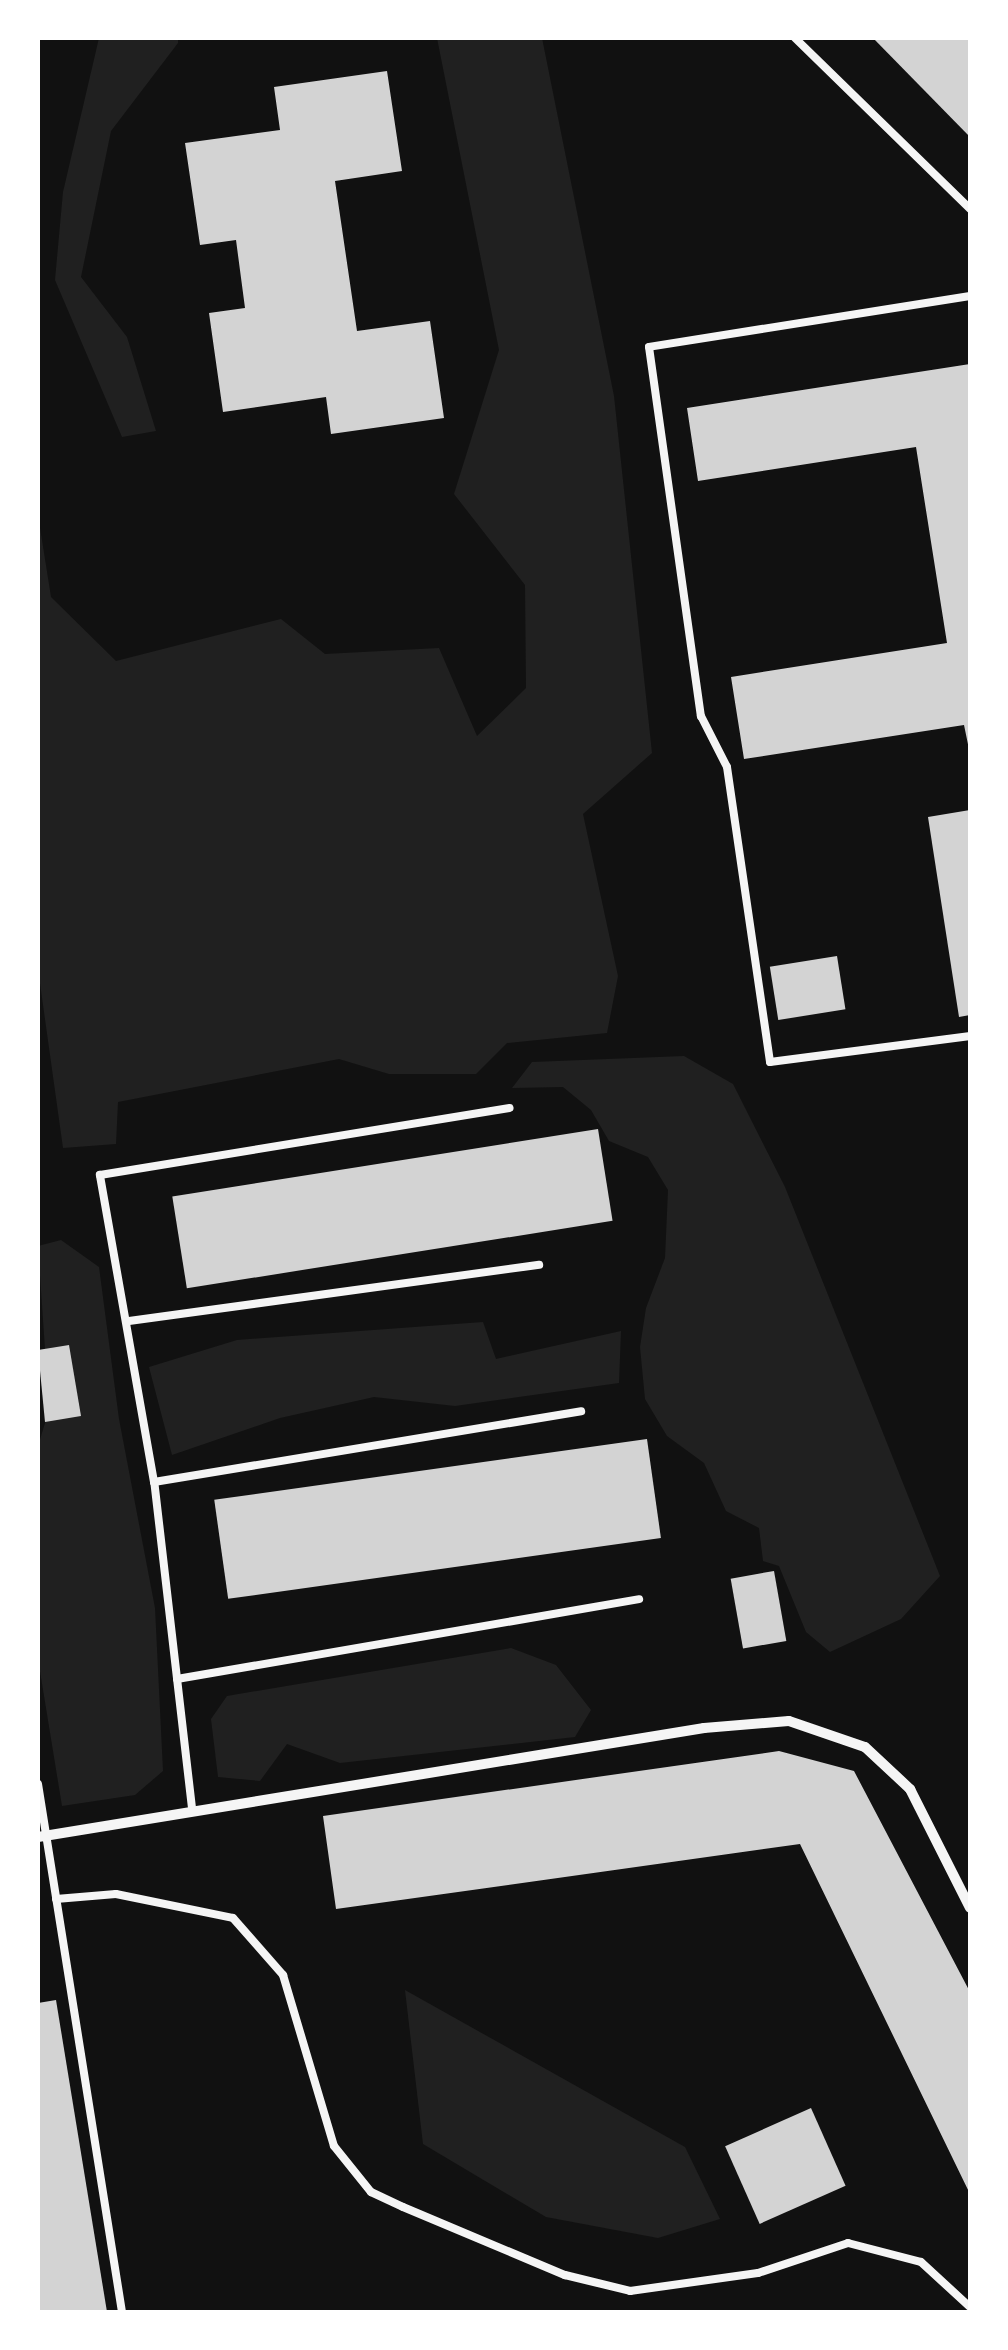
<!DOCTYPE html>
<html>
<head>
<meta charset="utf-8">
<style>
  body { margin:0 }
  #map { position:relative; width:1008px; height:2350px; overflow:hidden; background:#111; font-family:"Exo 2",sans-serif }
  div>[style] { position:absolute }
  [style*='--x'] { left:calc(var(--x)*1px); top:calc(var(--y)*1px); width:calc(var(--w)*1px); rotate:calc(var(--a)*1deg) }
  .green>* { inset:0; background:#202020 }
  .building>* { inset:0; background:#d3d3d3; transform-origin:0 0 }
  .service>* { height:8px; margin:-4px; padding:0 4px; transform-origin:4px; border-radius:4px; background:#f5f5f5 }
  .minor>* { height:10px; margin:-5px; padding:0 5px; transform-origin:5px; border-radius:5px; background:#f5f5f5 }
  span { translate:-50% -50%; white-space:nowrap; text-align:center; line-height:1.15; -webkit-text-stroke:9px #fff; paint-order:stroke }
  .frame { position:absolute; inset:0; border:40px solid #fff; pointer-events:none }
</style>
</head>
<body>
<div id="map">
  <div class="green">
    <i style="clip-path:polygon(99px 38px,178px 38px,178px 43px,111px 131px,81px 277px,127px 337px,156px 431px,122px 437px,55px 280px,63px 192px)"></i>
    <i style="clip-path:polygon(437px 38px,542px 38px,614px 396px,652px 753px,583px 814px,618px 976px,607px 1033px,507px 1043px,476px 1074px,389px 1074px,339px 1059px,118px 1102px,116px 1144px,63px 1148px,38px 969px,38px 515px,51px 597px,116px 661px,281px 619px,325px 654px,439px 648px,477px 736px,526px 688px,525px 585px,454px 494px,499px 350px)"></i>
    <i style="clip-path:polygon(684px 1056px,733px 1084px,785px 1187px,940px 1576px,901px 1619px,830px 1652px,806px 1632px,779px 1566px,763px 1561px,759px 1528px,726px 1511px,704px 1463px,667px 1436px,645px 1399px,640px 1347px,646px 1308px,665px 1258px,668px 1190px,648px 1157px,609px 1141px,591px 1110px,563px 1087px,512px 1088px,532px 1062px)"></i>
    <i style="clip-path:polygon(61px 1240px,99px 1267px,119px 1419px,155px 1608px,163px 1771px,135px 1795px,62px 1806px,38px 1659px,38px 1446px,69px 1345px,45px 1349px,38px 1246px)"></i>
    <i style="clip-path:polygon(483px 1322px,496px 1359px,621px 1331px,619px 1383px,455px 1406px,374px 1397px,280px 1418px,172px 1455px,149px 1367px,237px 1340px)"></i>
    <i style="clip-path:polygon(511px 1648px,556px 1665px,591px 1710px,575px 1737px,340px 1763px,287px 1744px,260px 1781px,218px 1777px,211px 1719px,227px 1696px)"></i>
    <i style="clip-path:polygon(405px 1990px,685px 2147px,720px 2219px,658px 2238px,546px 2217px,423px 2144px)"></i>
  </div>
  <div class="building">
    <i style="clip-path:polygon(873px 38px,970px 38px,970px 137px)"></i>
    <i style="clip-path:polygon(387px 71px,402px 171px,335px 181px,357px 331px,430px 321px,444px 418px,331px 434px,326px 397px,223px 412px,209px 313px,245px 308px,236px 240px,200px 245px,185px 143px,280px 130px,274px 87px)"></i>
    <i style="clip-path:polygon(970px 364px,970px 754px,964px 725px,744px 759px,731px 677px,947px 643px,916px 447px,698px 481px,687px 408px)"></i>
    <i style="clip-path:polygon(970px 810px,970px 1015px,959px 1017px,928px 817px)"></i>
    <i style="left:837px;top:956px;width:54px;height:68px;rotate:81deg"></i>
    <i style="left:598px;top:1129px;width:93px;height:431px;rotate:81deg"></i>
    <i style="clip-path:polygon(69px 1345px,81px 1416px,45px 1422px,38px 1350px)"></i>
    <i style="left:647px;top:1439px;width:100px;height:437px;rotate:82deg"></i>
    <i style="left:774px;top:1571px;width:71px;height:44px;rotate:80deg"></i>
    <i style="clip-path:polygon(779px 1751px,854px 1771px,970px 1992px,970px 2194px,800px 1844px,336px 1909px,323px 1816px)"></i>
    <i style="clip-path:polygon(56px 2000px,107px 2312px,38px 2312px,38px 2003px)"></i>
    <i style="left:811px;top:2108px;width:85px;height:94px;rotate:66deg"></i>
  </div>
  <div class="service">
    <i style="--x:795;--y:38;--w:245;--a:44.3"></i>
    <i style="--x:970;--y:296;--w:325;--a:171"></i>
    <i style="--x:649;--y:347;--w:373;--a:82"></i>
    <i style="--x:701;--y:716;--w:57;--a:63"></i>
    <i style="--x:727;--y:767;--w:298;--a:81.7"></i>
    <i style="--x:770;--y:1062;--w:202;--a:-7.4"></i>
    <i style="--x:129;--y:1321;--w:414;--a:-7.8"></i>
    <i style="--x:154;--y:1482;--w:433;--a:-9.4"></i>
    <i style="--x:177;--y:1679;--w:469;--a:-9.8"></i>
    <i style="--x:38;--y:1784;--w:535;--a:80.96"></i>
    <i style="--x:192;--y:1808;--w:328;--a:-96.6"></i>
    <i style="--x:154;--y:1482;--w:312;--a:-100"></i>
    <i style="--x:100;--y:1175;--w:415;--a:-9.3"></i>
    <i style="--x:56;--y:1899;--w:60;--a:-4.8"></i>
    <i style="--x:116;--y:1894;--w:119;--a:11.6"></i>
    <i style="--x:233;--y:1918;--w:76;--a:48.7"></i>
    <i style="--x:283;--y:1975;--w:178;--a:73.4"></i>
    <i style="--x:334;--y:2146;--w:59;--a:51.2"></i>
    <i style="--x:371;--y:2192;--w:35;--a:25"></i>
    <i style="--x:403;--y:2207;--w:176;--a:22.8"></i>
    <i style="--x:565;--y:2275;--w:67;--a:13.8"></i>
    <i style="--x:630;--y:2291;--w:129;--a:-8"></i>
    <i style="--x:758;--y:2273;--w:95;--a:-18.4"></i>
    <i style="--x:848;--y:2243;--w:75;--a:14.6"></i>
    <i style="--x:921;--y:2262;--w:67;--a:42.6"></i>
  </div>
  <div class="minor">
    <i style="--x:38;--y:1837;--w:675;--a:-9.29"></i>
    <i style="--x:704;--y:1728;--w:85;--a:-4.7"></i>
    <i style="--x:789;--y:1721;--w:80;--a:18.9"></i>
    <i style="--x:865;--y:1747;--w:62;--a:43"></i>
    <i style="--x:910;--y:1789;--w:133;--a:63.2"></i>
  </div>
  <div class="frame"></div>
</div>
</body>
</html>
